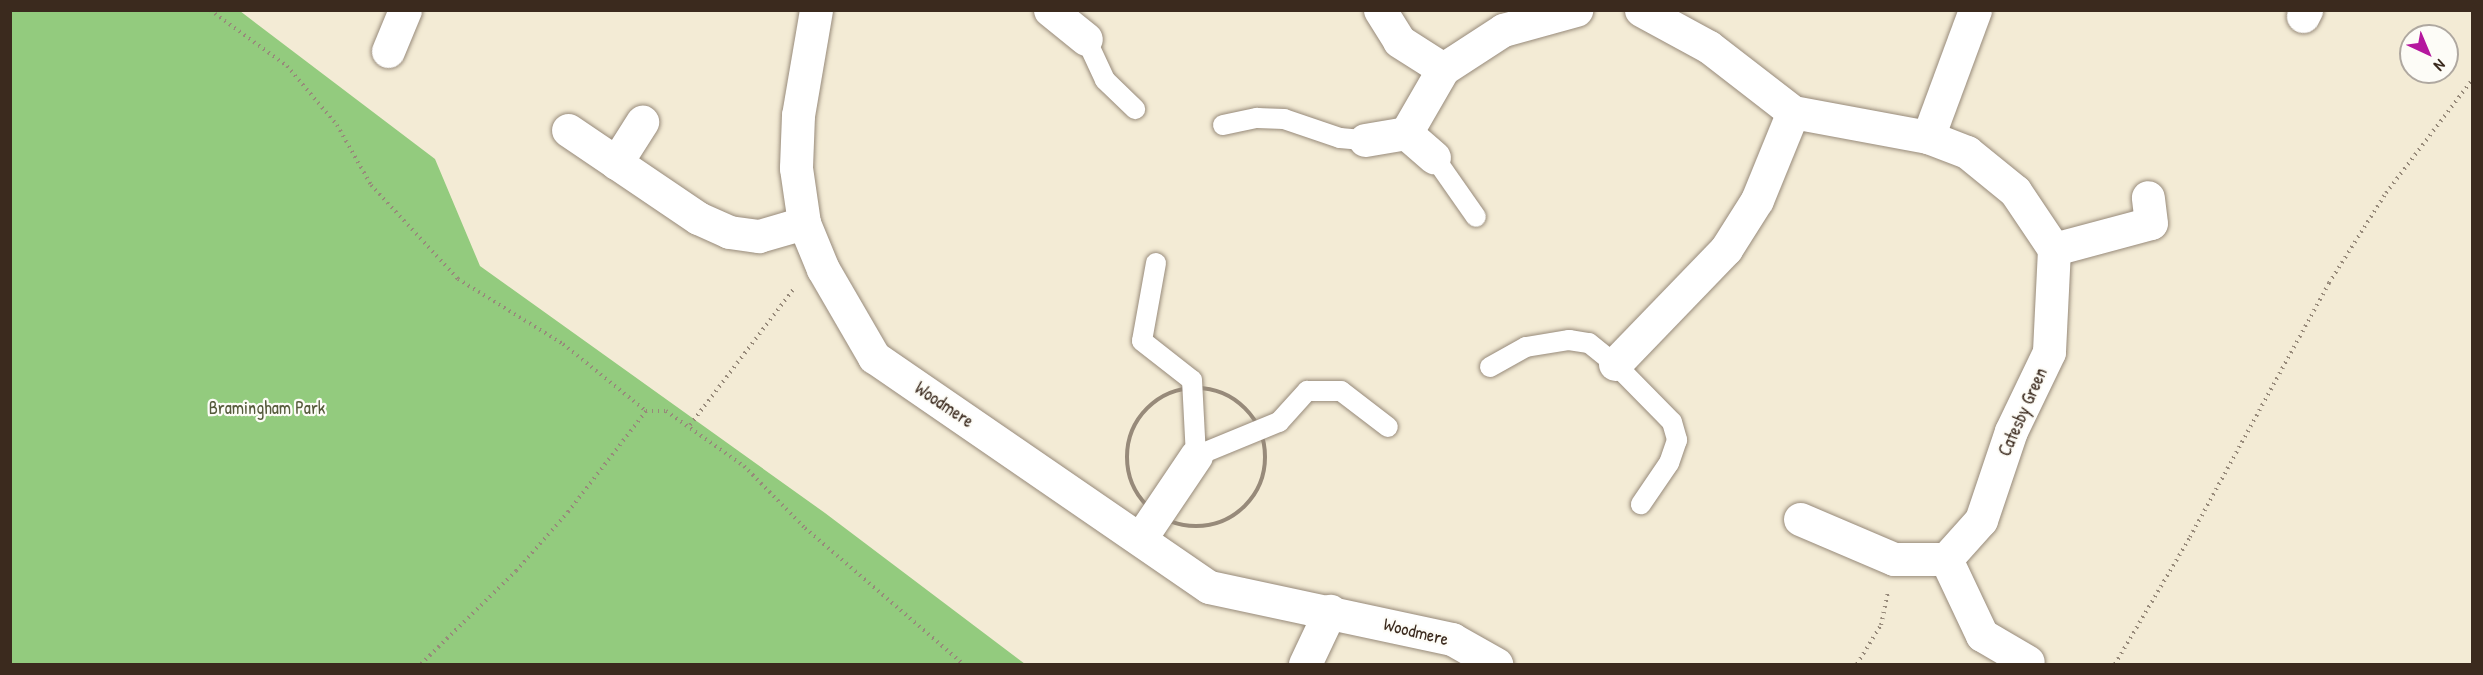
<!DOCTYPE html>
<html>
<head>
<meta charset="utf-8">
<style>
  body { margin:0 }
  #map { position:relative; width:2483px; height:675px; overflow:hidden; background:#f3ebd5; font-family:"Patrick Hand",sans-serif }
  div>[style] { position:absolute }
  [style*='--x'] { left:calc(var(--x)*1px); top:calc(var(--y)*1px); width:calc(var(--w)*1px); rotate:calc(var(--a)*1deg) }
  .green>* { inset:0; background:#93cb7e }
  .path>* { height:4px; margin-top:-2px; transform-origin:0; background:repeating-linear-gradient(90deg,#978a7a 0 1.5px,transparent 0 6px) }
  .path>.ring { margin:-2px; padding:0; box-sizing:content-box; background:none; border:4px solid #978a7a; border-radius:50% }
  .roads { filter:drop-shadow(0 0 2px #978a7a) drop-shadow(0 0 2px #978a7a) }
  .service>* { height:20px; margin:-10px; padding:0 10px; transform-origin:10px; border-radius:10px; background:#fff }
  .minor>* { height:33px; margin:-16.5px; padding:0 16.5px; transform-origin:16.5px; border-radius:16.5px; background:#fff }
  span { translate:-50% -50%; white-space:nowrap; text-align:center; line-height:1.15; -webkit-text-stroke:4.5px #fdfcf7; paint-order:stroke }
  .street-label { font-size:18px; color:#3b2a1e }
  .park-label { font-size:18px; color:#555a3b }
  .frame { position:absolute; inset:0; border:12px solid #3b2a1e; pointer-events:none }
  .north { position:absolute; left:2399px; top:24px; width:60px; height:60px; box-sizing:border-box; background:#fdfcf7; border:2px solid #afa8a0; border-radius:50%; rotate:136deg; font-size:16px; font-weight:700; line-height:24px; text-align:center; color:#3b2a1e }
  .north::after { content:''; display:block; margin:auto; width:21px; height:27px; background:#b5179e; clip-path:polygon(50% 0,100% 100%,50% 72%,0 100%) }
</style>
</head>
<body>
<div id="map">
  <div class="green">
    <i style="clip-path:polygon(10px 11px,240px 11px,435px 159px,480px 266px,825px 513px,1025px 664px,11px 664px)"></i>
  </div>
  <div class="path">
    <i style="--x:210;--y:10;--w:95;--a:36"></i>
    <i style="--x:287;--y:66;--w:77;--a:49.7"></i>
    <i style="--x:337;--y:125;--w:69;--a:60.5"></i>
    <i style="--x:371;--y:185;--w:128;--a:47.2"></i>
    <i style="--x:458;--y:279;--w:123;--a:31.8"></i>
    <i style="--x:563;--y:344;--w:107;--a:38.9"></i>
    <i style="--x:646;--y:411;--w:20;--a:0"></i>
    <i style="--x:666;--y:411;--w:95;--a:35.2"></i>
    <i style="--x:744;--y:466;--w:87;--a:45.5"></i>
    <i style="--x:805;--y:528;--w:208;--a:40.7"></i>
    <i class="ring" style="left:1127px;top:388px;width:134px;height:134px"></i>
    <i style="--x:690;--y:425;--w:173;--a:-52.7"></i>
    <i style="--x:421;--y:664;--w:133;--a:-44.4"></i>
    <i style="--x:516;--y:571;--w:79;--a:-48.6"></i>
    <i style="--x:568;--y:512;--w:128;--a:-52.3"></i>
    <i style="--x:1857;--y:664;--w:46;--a:-58.4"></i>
    <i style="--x:1881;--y:625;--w:34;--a:-78"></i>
    <i style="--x:2115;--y:664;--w:147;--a:-59.4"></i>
    <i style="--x:2190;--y:537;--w:290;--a:-61.3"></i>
    <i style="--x:2329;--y:283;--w:107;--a:-57.7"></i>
    <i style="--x:2386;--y:193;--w:142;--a:-52.7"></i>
  </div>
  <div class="roads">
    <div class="service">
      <i style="--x:1086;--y:39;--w:45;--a:65.1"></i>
      <i style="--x:1105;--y:80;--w:42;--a:44"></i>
      <i style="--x:1223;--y:125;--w:35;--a:-12"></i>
      <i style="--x:1257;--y:118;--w:27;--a:2"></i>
      <i style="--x:1284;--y:119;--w:59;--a:18.7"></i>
      <i style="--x:1340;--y:138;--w:25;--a:5"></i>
      <i style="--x:1434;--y:157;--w:73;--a:55"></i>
      <i style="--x:1156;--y:263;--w:79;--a:100.2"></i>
      <i style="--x:1142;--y:341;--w:63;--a:38"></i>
      <i style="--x:1192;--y:380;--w:76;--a:87"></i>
      <i style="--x:1196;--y:456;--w:90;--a:-22.3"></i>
      <i style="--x:1279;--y:422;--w:42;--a:-47.9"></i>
      <i style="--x:1307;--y:391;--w:34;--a:0"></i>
      <i style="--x:1341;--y:391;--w:59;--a:37.5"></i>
      <i style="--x:1490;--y:367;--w:41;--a:-29.1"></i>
      <i style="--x:1526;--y:347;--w:44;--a:-9.2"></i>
      <i style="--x:1569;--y:340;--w:20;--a:9"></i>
      <i style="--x:1589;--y:343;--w:33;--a:39"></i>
      <i style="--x:1615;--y:364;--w:81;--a:45.5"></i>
      <i style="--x:1672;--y:422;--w:19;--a:74"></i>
      <i style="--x:1677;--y:440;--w:24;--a:109"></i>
      <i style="--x:1669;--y:463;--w:50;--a:124.3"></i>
    </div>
    <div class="minor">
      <i style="--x:816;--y:10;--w:107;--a:99.7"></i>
      <i style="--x:798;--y:115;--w:53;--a:92.2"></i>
      <i style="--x:796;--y:168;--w:56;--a:81.7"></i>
      <i style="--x:804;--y:223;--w:50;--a:67.6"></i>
      <i style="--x:823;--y:269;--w:102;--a:59.9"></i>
      <i style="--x:874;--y:357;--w:406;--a:34.5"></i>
      <i style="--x:1209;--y:587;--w:249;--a:12.1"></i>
      <i style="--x:1452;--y:639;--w:51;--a:29.6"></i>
      <i style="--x:1050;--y:10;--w:46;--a:38.9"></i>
      <i style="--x:1380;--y:10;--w:36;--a:58"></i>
      <i style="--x:1399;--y:41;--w:52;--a:32.5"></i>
      <i style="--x:1641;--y:10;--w:77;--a:28.6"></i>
      <i style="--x:1709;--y:47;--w:106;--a:37.7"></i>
      <i style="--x:1793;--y:112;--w:137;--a:10.5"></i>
      <i style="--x:1928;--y:137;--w:42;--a:21"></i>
      <i style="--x:1967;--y:152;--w:62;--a:39.1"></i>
      <i style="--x:2015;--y:191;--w:70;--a:56.1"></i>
      <i style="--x:2054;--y:249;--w:103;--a:92.8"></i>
      <i style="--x:2049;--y:352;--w:88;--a:115.7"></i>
      <i style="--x:2011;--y:431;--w:94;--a:108.6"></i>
      <i style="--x:1981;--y:520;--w:52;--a:131.9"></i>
      <i style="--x:1946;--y:559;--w:84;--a:64.7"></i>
      <i style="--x:1982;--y:635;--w:53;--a:30.4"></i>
      <i style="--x:2303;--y:16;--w:7;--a:-63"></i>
      <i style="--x:388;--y:51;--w:44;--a:-67.5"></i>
      <i style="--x:568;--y:130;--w:157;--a:34.1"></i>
      <i style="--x:698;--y:218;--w:34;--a:24"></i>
      <i style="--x:729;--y:232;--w:30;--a:8"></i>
      <i style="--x:759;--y:236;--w:47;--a:-16.1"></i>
      <i style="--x:1406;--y:133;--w:74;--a:-60"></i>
      <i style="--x:1443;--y:69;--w:72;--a:-33"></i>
      <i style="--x:1503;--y:30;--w:76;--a:-15.3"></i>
      <i style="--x:1928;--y:137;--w:135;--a:-69.7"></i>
      <i style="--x:1365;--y:140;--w:42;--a:-9.7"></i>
      <i style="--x:1406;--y:133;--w:37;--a:41"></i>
      <i style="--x:616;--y:163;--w:49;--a:-57.6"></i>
      <i style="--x:2054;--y:249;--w:100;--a:-15"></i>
      <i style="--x:2151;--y:223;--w:26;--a:-97"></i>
      <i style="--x:1615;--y:364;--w:160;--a:-46"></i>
      <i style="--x:1726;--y:249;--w:58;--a:-57.7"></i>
      <i style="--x:1757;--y:200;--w:95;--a:-67.8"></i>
      <i style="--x:1800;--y:519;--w:102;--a:23.1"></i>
      <i style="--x:1894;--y:559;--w:52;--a:0"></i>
      <i style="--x:1140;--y:539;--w:100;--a:-56"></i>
      <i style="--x:1305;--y:664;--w:59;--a:-64.7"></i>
    </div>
  </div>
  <div class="street-label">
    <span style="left:944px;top:405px;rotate:34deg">Woodmere</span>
    <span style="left:2023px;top:412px;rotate:-66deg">Catesby Green</span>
    <span style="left:1416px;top:632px;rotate:14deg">Woodmere</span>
  </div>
  <div class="park-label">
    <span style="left:267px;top:408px">Bramingham Park</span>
  </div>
  <div class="frame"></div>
  <div class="north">N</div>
</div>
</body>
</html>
